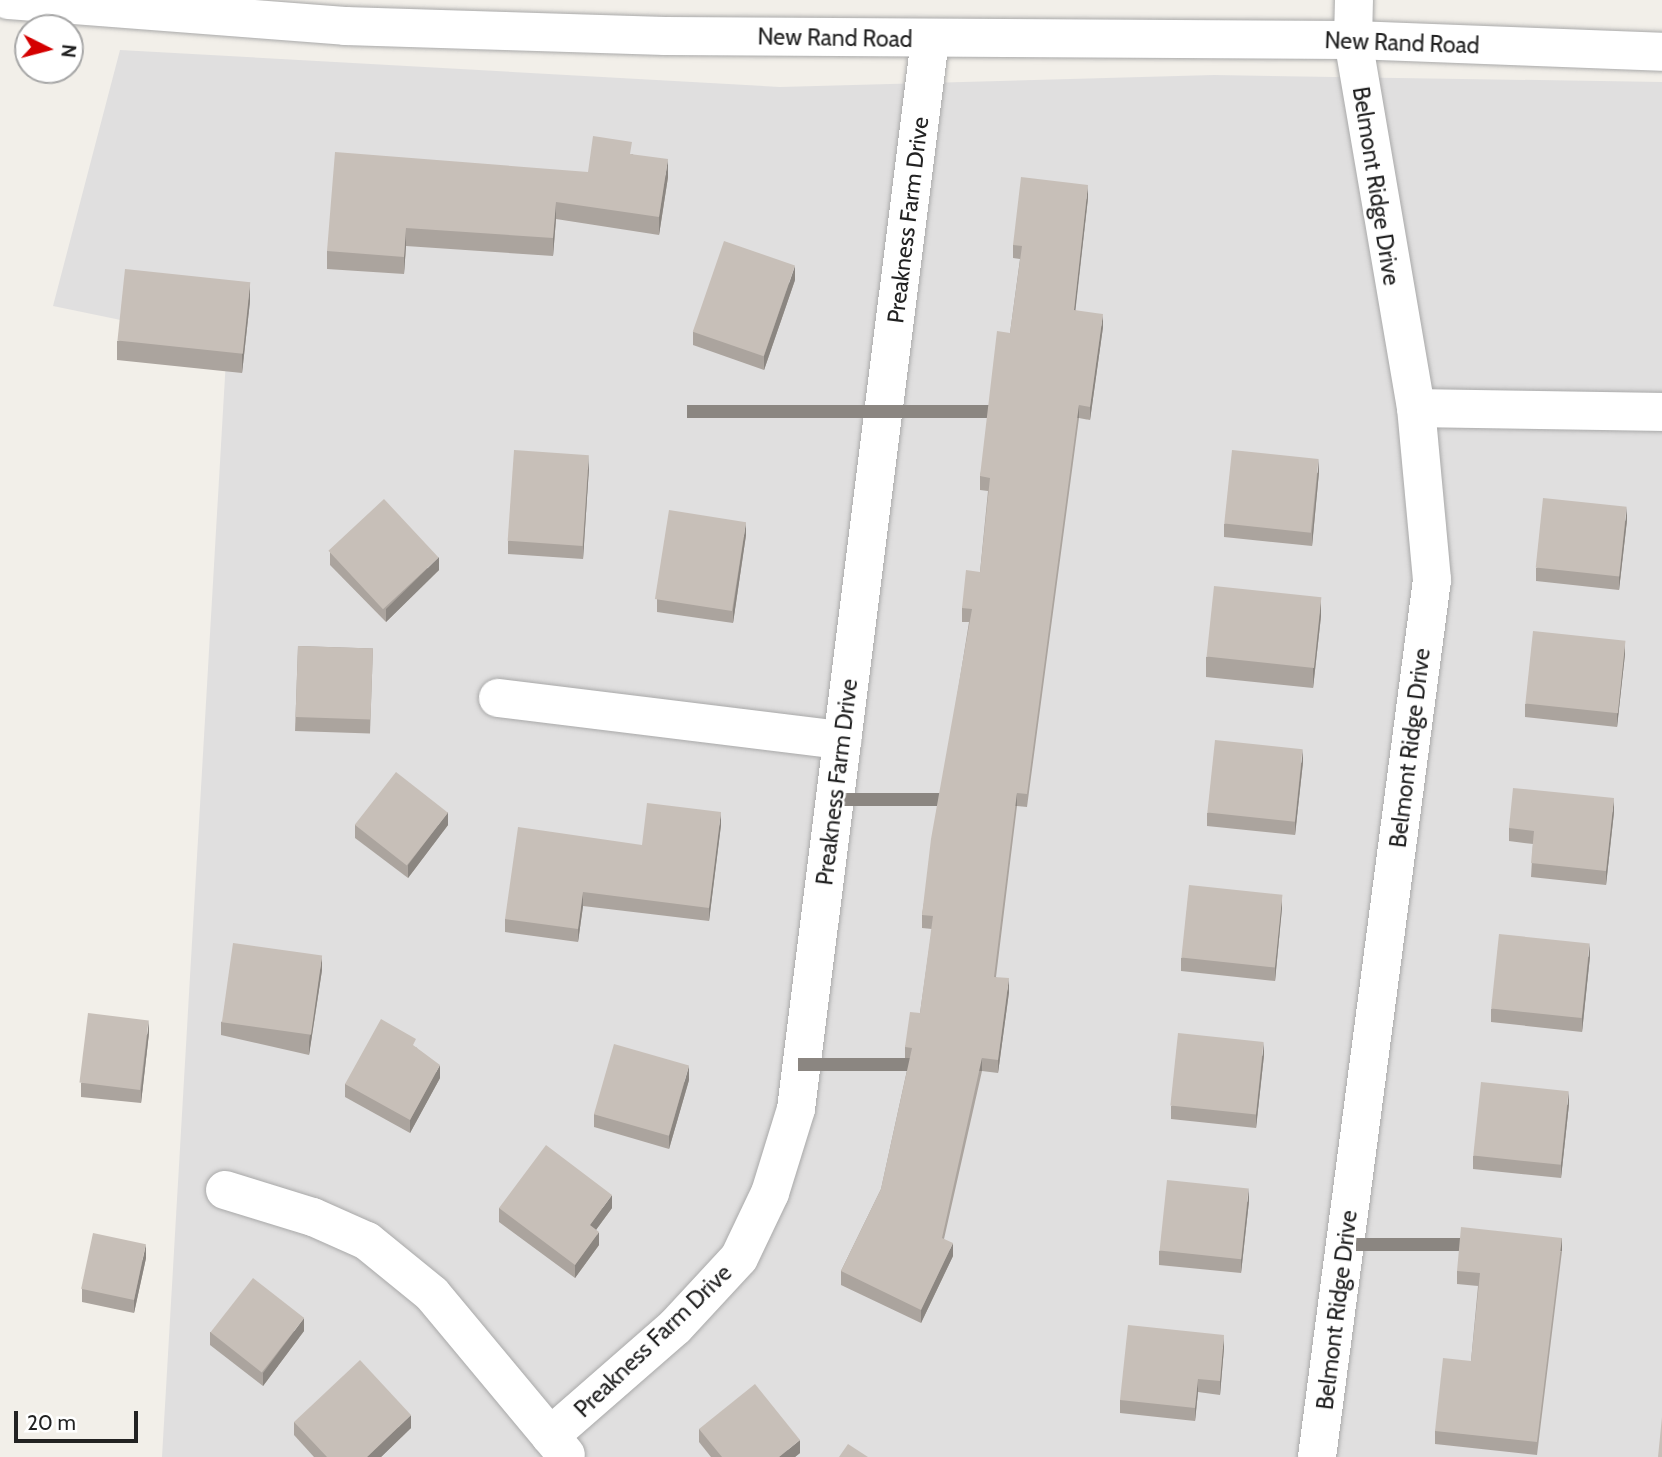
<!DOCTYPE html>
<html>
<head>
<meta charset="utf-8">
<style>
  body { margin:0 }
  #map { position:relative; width:1662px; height:1457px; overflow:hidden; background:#f2efe9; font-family:Cabin,sans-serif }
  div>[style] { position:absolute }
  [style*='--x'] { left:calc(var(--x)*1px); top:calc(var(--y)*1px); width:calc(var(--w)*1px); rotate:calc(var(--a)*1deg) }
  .residential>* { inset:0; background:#e0dfdf }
  .roads { filter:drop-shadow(0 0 2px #a9a9a9) drop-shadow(0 0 2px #a9a9a9) }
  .minor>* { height:38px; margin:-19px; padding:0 19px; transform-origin:19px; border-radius:19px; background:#fff }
  .tertiary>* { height:38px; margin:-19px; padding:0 19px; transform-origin:19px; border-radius:19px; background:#fff }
  .wall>* { inset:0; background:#aba49e; transform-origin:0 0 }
  .shaded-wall>* { inset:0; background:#8b8681; transform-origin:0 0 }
  .building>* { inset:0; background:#c7bfb8; transform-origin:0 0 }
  span { translate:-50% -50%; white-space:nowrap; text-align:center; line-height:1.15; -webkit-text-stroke:5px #fff; paint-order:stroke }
  .street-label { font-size:23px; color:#222 }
  .north { position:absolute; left:14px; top:14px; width:70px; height:70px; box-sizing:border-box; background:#fff; border:2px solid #a7a7a7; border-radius:50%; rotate:96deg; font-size:19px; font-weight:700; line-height:28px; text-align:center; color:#222 }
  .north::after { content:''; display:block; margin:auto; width:24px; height:32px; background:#d40000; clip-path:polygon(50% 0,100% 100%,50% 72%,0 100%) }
  .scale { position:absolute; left:14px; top:1411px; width:124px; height:32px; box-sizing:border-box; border:4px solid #222; border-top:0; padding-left:9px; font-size:21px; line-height:24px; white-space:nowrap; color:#222; -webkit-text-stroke:5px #fff; paint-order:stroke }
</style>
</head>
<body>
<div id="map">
  <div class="residential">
    <i style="clip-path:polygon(120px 50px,780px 87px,1214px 75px,1662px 82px,1662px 1457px,162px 1457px,227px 342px,53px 306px)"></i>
  </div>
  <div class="roads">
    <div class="minor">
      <i style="--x:1416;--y:408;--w:246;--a:0.9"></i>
      <i style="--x:498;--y:698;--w:347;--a:7"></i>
      <i style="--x:225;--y:1190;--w:92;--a:17.1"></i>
      <i style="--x:313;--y:1217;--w:59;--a:24"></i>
      <i style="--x:367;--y:1241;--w:84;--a:39.2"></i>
      <i style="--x:432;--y:1294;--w:209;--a:50.2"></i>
      <i style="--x:550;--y:1436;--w:166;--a:-41.1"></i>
      <i style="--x:675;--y:1327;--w:94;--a:-47.2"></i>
      <i style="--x:739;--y:1258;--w:72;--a:-64.5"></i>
      <i style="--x:770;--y:1193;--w:88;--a:-72.8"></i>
      <i style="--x:796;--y:1109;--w:1078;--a:-82.86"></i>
      <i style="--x:1317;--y:1457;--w:885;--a:-82.53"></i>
      <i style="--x:1432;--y:580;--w:173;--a:-95.3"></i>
      <i style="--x:1416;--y:408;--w:373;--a:-99.7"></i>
      <i style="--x:1353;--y:40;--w:40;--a:-88.6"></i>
    </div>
    <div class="tertiary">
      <i style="--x:8;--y:0;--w:338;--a:4.4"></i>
      <i style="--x:345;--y:26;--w:320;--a:1.8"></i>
      <i style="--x:665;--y:36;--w:688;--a:0.33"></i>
      <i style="--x:1353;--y:40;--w:309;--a:2.2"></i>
    </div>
  </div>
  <div class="wall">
    <i style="clip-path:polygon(632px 154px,668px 177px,659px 235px,556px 219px,553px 256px,406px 246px,404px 274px,327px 269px,327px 251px,588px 172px)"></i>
    <i style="clip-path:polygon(1088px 198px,1075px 310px,1103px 327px,1090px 420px,1079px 418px,1027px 807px,1017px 806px,996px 977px,1009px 992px,998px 1073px,982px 1071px,944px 1239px,953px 1256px,921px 1323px,841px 1285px,841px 1271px,881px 1189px,909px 1061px,905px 1061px,905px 1047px,920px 1013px,932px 929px,922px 928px,922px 915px,969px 622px,962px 622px,962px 608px,980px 572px,988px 491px,980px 490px,980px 476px,1010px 333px,1020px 259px,1013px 258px,1013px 245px)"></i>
    <i style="clip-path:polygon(795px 280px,764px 370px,693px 345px,693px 332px)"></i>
    <i style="clip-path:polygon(250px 301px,242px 373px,117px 360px,117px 341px)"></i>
    <i style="clip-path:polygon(589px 468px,583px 559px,508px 554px,508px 541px)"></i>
    <i style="clip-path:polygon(1319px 472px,1312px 546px,1224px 537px,1224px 524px)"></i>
    <i style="clip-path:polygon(1627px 520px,1619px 590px,1536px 581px,1536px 568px)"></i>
    <i style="clip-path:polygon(746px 535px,733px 623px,657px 612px,657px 599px)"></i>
    <i style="clip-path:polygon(330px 552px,439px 570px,386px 622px,330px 565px)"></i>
    <i style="clip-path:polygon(1321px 616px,1313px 688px,1206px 677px,1206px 657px)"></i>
    <i style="left:298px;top:646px;width:75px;height:85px;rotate:2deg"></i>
    <i style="clip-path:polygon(1625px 654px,1617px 727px,1525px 717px,1525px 704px)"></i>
    <i style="clip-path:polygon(1303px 762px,1295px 835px,1207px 826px,1207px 813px)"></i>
    <i style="clip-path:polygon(1614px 812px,1606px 885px,1531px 877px,1533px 844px,1509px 841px,1509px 828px)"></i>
    <i style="clip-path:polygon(355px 825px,448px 825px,408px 878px,355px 838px)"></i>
    <i style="clip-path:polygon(721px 825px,709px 921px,583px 906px,578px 942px,505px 932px,505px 919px,642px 845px)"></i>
    <i style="clip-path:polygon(1282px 908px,1275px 981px,1181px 971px,1181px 958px)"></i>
    <i style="clip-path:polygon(1590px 956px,1582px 1032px,1491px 1022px,1491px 1009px)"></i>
    <i style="clip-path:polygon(322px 970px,309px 1055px,221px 1035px,221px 1022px)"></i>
    <i style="clip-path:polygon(149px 1033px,141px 1103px,81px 1097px,81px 1083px)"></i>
    <i style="clip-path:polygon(416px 1047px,440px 1078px,410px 1133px,345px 1097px,345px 1084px)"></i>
    <i style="clip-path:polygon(1264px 1055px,1256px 1128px,1171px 1119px,1171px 1106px)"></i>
    <i style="clip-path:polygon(689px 1080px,669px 1149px,594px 1127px,594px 1114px)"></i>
    <i style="clip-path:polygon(1569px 1104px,1561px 1178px,1473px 1169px,1473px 1156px)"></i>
    <i style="clip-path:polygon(1249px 1201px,1241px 1273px,1159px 1265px,1159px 1251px)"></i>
    <i style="clip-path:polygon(499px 1208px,612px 1208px,596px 1230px,599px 1245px,575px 1278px,499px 1222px)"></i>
    <i style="clip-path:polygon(1562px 1251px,1537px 1455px,1435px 1444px,1435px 1431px,1471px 1361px,1478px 1286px,1457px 1284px,1457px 1271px)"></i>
    <i style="clip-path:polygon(146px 1258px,134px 1313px,82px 1302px,82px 1289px)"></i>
    <i style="clip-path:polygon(304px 1331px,263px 1386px,210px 1345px,210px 1332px)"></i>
    <i style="clip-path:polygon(1224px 1348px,1220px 1395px,1198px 1392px,1195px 1421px,1120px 1413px,1120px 1400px)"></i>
    <i style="clip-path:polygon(294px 1422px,411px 1428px,381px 1457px,314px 1457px,294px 1435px)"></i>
    <i style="clip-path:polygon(699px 1429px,800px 1453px,795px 1457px,711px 1457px,699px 1442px)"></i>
  </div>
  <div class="shaded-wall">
    <i style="clip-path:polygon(668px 159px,668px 177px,659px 235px,659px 217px)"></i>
    <i style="clip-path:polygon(1088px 185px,1088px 198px,1074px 323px,1074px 310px)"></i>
    <i style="clip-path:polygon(556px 202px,556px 219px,553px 256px,553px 238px)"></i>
    <i style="clip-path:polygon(406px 228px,406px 246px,404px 274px,404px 257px)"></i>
    <i style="clip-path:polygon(795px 266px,795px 280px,764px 370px,764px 356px)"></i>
    <i style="clip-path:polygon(250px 282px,250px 301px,242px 373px,242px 354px)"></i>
    <i style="clip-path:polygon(1103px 314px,1103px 327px,1090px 420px,1090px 407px)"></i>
    <i style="left:1079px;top:405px;width:13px;height:392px;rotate:90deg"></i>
    <i style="clip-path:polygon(589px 455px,589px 468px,583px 559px,583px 546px)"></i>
    <i style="clip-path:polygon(1319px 459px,1319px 472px,1312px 546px,1312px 533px)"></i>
    <i style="clip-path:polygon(1627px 507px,1627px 520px,1619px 590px,1619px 577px)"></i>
    <i style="clip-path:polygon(746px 522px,746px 535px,733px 623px,733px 610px)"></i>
    <i style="clip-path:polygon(439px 557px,439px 570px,386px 622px,386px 609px)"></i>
    <i style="clip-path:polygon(1321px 597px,1321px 616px,1313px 688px,1313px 669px)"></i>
    <i style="clip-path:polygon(1625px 641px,1625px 654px,1617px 727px,1617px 714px)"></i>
    <i style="clip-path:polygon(1303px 749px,1303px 762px,1295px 835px,1295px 822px)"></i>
    <i style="left:1017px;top:793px;width:13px;height:185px;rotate:90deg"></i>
    <i style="clip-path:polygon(1614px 798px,1614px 812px,1606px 885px,1606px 871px)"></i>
    <i style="clip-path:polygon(448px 812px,448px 825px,408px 878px,408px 865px)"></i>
    <i style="clip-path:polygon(721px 812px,721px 825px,709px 921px,709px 908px)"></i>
    <i style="clip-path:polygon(583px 892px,583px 906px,578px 942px,578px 929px)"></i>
    <i style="clip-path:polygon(1282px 895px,1282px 908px,1275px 981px,1275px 968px)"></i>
    <i style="clip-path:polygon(1590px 943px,1590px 956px,1582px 1032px,1582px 1018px)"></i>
    <i style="clip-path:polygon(322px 956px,322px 970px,309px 1055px,309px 1042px)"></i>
    <i style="clip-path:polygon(1009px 978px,1009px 992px,998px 1073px,998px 1060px)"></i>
    <i style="clip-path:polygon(149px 1020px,149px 1033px,141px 1103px,141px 1090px)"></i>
    <i style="clip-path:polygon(1264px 1042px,1264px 1055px,1256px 1128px,1256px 1115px)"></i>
    <i style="left:982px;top:1058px;width:13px;height:184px;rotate:90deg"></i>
    <i style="clip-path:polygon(440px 1065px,440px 1078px,410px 1133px,410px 1120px)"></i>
    <i style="clip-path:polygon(689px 1066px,689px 1080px,669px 1149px,669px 1136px)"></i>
    <i style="clip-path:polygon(1569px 1091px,1569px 1104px,1561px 1178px,1561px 1165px)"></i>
    <i style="clip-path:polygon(1249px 1188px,1249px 1201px,1241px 1273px,1241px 1260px)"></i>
    <i style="clip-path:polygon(612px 1195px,612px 1208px,590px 1238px,590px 1225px)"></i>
    <i style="clip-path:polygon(599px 1232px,599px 1245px,575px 1278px,575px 1265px)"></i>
    <i style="left:1562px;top:1238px;width:13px;height:206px;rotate:90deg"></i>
    <i style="clip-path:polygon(953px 1243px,953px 1256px,921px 1323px,921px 1310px)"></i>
    <i style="clip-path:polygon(146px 1244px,146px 1258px,134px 1313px,134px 1300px)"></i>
    <i style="clip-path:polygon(304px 1318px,304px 1331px,263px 1386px,263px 1373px)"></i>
    <i style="clip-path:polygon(1224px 1335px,1224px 1348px,1220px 1395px,1220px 1381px)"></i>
    <i style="clip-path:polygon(1198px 1379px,1198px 1392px,1195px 1421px,1195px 1408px)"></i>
    <i style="clip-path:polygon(411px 1415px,411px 1428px,381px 1457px,367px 1457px)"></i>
    <i style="clip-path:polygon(800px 1440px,800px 1453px,795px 1457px,779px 1457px)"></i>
  </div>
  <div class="building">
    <i style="clip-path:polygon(593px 136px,632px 142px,630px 154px,668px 159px,659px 217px,556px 202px,553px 238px,406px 228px,404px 257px,327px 251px,335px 152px,588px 172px)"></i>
    <i style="clip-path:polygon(1021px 177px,1088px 185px,1074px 310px,1103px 314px,1090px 407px,1079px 405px,1027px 794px,1017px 793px,994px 977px,1009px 978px,998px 1060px,982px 1058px,942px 1238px,953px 1243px,921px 1310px,841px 1271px,881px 1189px,912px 1048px,905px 1047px,910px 1012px,920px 1013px,933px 916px,922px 915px,931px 839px,972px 609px,962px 608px,966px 570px,980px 572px,990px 478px,980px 476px,997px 331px,1010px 333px,1022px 246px,1013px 245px)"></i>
    <i style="left:724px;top:241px;width:75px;height:96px;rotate:19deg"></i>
    <i style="left:125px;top:269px;width:126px;height:72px;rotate:6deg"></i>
    <i style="left:514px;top:450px;width:75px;height:91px;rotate:4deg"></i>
    <i style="left:1232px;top:450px;width:87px;height:74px;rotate:6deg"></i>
    <i style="left:1543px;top:498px;width:84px;height:70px;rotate:6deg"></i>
    <i style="left:384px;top:499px;width:80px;height:76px;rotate:47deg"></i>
    <i style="left:669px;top:510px;width:78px;height:90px;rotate:9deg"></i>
    <i style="left:1214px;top:586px;width:108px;height:71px;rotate:6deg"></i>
    <i style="left:1533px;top:631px;width:93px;height:73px;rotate:6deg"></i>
    <i style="left:298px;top:646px;width:75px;height:71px;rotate:2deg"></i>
    <i style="left:1215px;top:740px;width:88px;height:73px;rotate:6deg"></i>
    <i style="left:396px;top:772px;width:66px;height:67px;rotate:38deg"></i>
    <i style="clip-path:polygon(1513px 788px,1614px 798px,1606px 871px,1531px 863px,1534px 831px,1509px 828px)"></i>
    <i style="clip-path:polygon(647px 803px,721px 812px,709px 908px,583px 892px,578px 929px,505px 919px,518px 827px,642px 845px)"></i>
    <i style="left:1189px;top:885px;width:94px;height:73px;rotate:6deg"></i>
    <i style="left:1499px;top:934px;width:91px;height:75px;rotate:6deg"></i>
    <i style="left:233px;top:943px;width:90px;height:80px;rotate:8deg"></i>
    <i style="left:88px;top:1013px;width:61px;height:70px;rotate:7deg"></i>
    <i style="clip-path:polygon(381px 1019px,416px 1039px,413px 1045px,440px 1065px,410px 1120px,345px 1084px)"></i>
    <i style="left:1178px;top:1033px;width:86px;height:73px;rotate:6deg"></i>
    <i style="left:614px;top:1044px;width:78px;height:73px;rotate:16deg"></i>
    <i style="left:1481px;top:1082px;width:88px;height:74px;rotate:6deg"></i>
    <i style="clip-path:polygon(546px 1145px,612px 1195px,590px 1225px,599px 1232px,575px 1265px,499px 1208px)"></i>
    <i style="left:1167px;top:1180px;width:82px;height:71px;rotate:6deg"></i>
    <i style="clip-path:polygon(1461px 1227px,1562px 1238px,1537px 1442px,1435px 1431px,1443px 1358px,1471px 1361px,1480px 1273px,1457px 1271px)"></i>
    <i style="left:93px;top:1233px;width:54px;height:57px;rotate:12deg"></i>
    <i style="left:253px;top:1278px;width:65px;height:69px;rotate:38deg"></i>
    <i style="clip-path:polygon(1128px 1325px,1224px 1335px,1220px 1381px,1198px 1379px,1195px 1408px,1120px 1400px)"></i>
    <i style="clip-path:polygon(360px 1360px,411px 1415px,367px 1457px,327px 1457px,294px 1422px)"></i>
    <i style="clip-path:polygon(755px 1384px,800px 1440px,779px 1457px,722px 1457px,699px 1429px)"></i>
    <i style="clip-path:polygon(1662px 1417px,1662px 1457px,1658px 1457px)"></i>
    <i style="clip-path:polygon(848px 1444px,868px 1457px,839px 1457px)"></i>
  </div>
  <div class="street-label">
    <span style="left:835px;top:38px;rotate:1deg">New Rand Road</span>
    <span style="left:1402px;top:43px;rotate:2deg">New Rand Road</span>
    <span style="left:1376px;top:186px;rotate:81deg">Belmont Ridge Drive</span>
    <span style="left:908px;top:220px;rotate:-83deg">Preakness Farm Drive</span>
    <span style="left:1410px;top:748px;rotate:-83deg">Belmont Ridge Drive</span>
    <span style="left:837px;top:782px;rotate:-83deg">Preakness Farm Drive</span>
    <span style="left:1337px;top:1310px;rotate:-83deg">Belmont Ridge Drive</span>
    <span style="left:653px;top:1341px;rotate:-44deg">Preakness Farm Drive</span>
  </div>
  <div class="north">N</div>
  <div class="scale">20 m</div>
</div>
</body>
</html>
